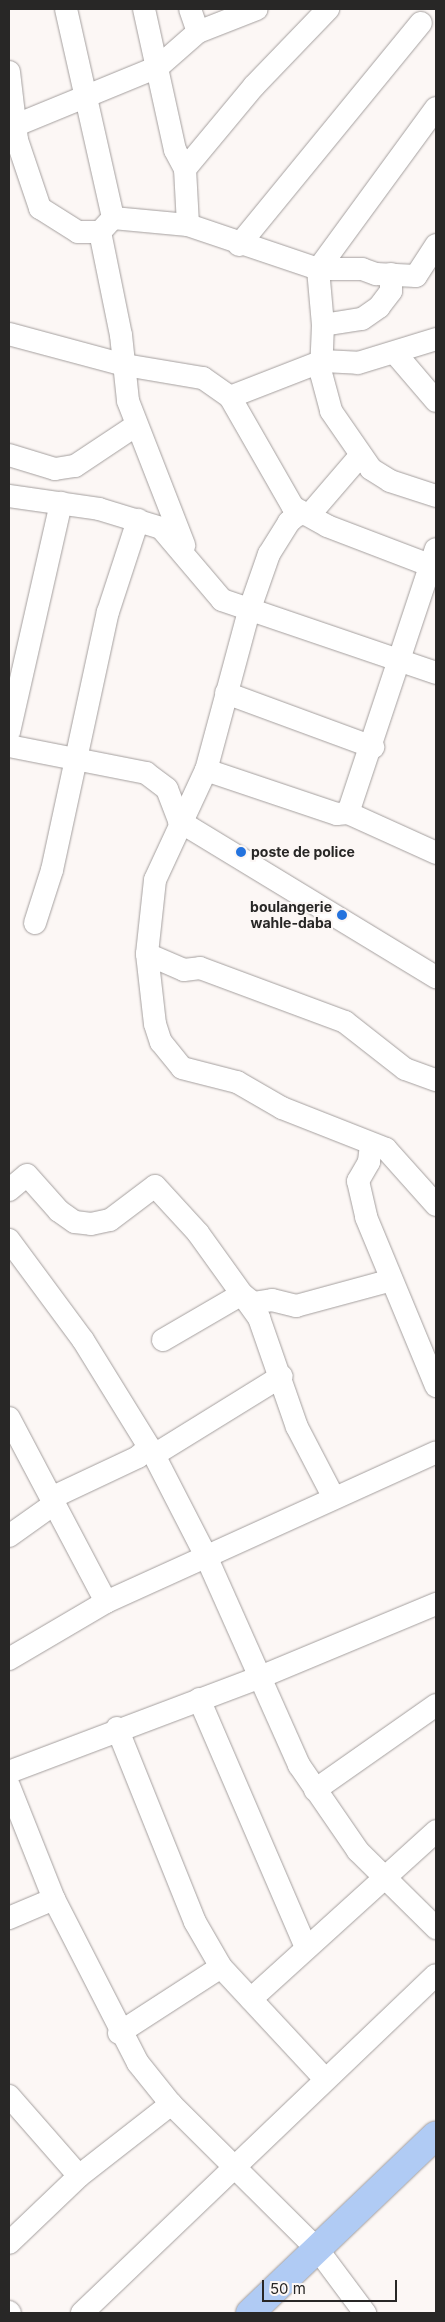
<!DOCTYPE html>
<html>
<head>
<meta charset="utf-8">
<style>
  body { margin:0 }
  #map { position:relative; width:445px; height:2322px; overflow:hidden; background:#fcf7f5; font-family:Inter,sans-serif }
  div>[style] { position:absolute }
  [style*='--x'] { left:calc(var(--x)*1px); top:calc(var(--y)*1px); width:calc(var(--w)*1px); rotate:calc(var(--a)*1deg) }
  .roads { filter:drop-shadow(0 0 1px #a49f9e) drop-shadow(0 0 1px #a49f9e) }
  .minor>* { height:22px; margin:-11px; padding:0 11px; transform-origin:11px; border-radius:11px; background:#fff }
  .major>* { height:28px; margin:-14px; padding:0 14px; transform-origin:14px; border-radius:14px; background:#b0cbf4 }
  .dots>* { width:14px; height:14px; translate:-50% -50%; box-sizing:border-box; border:2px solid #fcf7f5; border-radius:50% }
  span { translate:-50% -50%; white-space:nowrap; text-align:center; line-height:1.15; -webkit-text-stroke:4px #fcf7f5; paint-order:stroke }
  .poi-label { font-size:14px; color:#282726; font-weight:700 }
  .left { translate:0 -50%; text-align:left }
  .right { translate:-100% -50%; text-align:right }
  .frame { position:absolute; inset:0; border:10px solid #282726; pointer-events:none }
  .scale { position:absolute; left:262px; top:2280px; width:135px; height:22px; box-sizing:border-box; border:2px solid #282726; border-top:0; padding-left:6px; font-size:15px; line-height:18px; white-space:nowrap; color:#282726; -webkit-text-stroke:4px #fcf7f5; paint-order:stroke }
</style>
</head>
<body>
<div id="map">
  <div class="roads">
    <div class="minor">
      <i style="--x:66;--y:9;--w:214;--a:77.3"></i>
      <i style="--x:144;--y:9;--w:144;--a:77.6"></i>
      <i style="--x:175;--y:150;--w:21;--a:62"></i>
      <i style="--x:185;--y:169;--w:56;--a:86.9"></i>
      <i style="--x:188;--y:225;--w:137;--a:18.7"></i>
      <i style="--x:318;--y:269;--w:44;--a:0"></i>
      <i style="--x:362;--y:269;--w:15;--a:20"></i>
      <i style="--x:376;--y:274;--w:40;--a:2.9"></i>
      <i style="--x:416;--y:276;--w:37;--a:-57"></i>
      <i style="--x:190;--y:9;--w:24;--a:71"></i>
      <i style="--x:9;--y:72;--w:68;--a:83.3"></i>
      <i style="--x:17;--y:140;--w:72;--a:71.3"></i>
      <i style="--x:40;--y:208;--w:45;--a:32.3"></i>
      <i style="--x:78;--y:232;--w:22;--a:0"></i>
      <i style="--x:100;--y:232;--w:19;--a:-47"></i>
      <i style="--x:436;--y:108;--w:200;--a:126.2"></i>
      <i style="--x:318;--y:269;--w:56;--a:84.9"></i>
      <i style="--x:323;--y:325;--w:48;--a:92.4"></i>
      <i style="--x:321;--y:373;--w:39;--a:75"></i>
      <i style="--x:331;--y:411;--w:70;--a:55.4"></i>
      <i style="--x:371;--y:469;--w:22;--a:32"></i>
      <i style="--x:390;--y:481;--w:48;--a:18.1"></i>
      <i style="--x:9;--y:128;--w:161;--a:-22.3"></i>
      <i style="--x:158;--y:67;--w:53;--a:-41.2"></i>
      <i style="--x:198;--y:32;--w:63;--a:-21.3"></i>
      <i style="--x:185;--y:169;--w:108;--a:-50.3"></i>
      <i style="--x:254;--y:86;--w:107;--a:-46.1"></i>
      <i style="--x:113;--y:218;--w:75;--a:5.3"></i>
      <i style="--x:100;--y:232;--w:105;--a:78.5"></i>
      <i style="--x:121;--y:335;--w:66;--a:83.9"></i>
      <i style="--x:128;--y:401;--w:155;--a:68.7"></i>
      <i style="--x:239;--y:245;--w:287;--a:-50.7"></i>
      <i style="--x:323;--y:325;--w:39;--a:-9"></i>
      <i style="--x:362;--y:319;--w:21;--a:-35"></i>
      <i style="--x:379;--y:307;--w:20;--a:-53"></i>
      <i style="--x:391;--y:291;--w:17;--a:-90"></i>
      <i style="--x:9;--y:334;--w:120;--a:15"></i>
      <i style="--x:125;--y:365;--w:79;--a:9.5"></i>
      <i style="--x:203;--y:378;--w:33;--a:35"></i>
      <i style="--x:230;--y:397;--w:127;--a:60.2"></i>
      <i style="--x:293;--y:507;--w:39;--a:29"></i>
      <i style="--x:327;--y:526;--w:109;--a:20.9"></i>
      <i style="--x:395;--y:353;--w:63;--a:49.5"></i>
      <i style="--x:230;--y:397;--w:100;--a:-21.2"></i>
      <i style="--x:323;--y:361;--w:35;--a:3"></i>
      <i style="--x:358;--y:363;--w:82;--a:-17.1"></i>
      <i style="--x:9;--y:455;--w:48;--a:16.9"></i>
      <i style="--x:55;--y:469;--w:20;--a:-9"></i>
      <i style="--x:75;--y:466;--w:72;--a:-33.7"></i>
      <i style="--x:360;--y:456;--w:75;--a:130.7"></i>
      <i style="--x:311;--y:513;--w:14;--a:172"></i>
      <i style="--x:297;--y:515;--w:11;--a:139"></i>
      <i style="--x:289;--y:522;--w:38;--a:122"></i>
      <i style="--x:269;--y:554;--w:60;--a:109.3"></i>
      <i style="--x:249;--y:611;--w:165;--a:105.1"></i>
      <i style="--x:206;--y:770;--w:121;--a:114.9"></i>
      <i style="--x:155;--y:880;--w:74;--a:96.2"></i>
      <i style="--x:147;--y:954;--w:70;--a:83.5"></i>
      <i style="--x:155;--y:1024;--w:19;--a:72"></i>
      <i style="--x:161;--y:1042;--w:33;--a:51"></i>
      <i style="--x:182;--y:1068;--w:57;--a:14.3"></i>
      <i style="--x:237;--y:1082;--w:52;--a:30"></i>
      <i style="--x:282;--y:1108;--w:112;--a:21.5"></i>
      <i style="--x:386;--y:1149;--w:75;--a:48.2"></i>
      <i style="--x:9;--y:496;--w:91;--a:8.2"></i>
      <i style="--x:99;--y:509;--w:65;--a:17"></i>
      <i style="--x:161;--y:528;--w:94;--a:49.7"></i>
      <i style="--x:222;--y:600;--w:226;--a:18.8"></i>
      <i style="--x:226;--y:693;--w:157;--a:20.2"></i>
      <i style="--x:9;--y:732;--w:235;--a:-77.2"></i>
      <i style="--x:9;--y:746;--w:140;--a:11.1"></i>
      <i style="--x:146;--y:773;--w:26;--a:37"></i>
      <i style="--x:167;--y:789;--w:34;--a:69"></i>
      <i style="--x:206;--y:770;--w:138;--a:18.6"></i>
      <i style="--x:337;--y:814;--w:11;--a:-5"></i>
      <i style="--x:348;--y:813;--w:278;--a:-71.6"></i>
      <i style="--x:348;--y:813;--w:97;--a:24.4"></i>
      <i style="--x:179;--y:821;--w:301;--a:31.3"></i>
      <i style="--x:35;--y:923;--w:56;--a:-72.2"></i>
      <i style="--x:52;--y:870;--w:264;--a:-77.8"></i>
      <i style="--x:108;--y:612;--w:97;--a:-71.9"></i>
      <i style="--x:147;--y:954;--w:40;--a:23.4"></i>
      <i style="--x:184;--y:970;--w:16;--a:-7"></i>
      <i style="--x:200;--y:968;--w:155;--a:20.4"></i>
      <i style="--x:345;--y:1022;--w:76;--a:38.1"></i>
      <i style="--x:405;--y:1069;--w:33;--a:20"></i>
      <i style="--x:371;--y:1145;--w:17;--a:97"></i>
      <i style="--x:369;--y:1162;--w:22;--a:120"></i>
      <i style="--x:358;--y:1181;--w:37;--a:77"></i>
      <i style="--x:366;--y:1217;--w:183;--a:67.5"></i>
      <i style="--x:9;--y:1190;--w:23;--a:-40"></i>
      <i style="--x:27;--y:1175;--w:48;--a:48.4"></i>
      <i style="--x:59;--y:1211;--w:19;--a:35"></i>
      <i style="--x:75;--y:1222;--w:16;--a:7"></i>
      <i style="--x:91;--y:1224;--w:19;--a:-12"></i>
      <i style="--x:110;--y:1220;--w:56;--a:-37.1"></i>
      <i style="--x:155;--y:1186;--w:64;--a:47.5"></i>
      <i style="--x:198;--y:1233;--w:105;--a:54.3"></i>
      <i style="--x:259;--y:1318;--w:115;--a:70.8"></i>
      <i style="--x:297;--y:1427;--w:80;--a:62.5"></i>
      <i style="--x:9;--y:1240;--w:124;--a:53.5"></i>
      <i style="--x:83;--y:1340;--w:135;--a:58.3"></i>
      <i style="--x:154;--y:1455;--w:114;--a:62.8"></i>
      <i style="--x:206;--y:1556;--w:229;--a:66"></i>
      <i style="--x:299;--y:1765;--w:104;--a:55.5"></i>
      <i style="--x:358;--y:1851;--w:110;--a:44.6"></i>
      <i style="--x:163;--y:1340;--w:91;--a:-30.2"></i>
      <i style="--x:242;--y:1294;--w:14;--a:39"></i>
      <i style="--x:253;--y:1303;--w:19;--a:-9"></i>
      <i style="--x:272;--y:1300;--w:25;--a:14"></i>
      <i style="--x:296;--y:1306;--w:99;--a:-15.2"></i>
      <i style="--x:9;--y:1418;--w:208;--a:62.2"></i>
      <i style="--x:154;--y:1455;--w:150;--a:-31.7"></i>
      <i style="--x:51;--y:1498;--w:96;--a:-25.2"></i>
      <i style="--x:138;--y:1457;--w:15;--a:-42"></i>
      <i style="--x:9;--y:1536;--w:55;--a:-35.4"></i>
      <i style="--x:9;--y:1659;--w:113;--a:-30.4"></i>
      <i style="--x:106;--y:1602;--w:362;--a:-24.4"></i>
      <i style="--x:199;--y:1699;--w:268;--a:66.7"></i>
      <i style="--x:117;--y:1728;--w:209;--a:68.1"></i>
      <i style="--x:195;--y:1922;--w:52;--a:60"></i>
      <i style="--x:221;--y:1967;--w:153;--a:47.1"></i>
      <i style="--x:9;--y:1772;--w:266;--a:-20.7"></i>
      <i style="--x:258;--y:1678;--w:193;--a:-22.6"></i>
      <i style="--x:9;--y:1786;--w:122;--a:68.3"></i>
      <i style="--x:54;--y:1899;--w:184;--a:62.9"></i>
      <i style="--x:138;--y:2063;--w:53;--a:51.2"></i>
      <i style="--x:171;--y:2104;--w:207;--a:44.8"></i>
      <i style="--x:318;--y:2250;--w:79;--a:53.3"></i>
      <i style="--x:315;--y:1790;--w:148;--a:-35.1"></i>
      <i style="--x:9;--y:1918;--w:49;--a:-22.9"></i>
      <i style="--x:251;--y:1999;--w:250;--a:-42.2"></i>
      <i style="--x:119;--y:2033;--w:121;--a:-32.9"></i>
      <i style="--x:9;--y:2096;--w:106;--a:48.8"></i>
      <i style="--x:9;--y:2243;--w:97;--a:-43.7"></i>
      <i style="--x:79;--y:2176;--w:117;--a:-38"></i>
      <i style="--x:9;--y:2312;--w:1;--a:45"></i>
      <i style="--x:82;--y:2313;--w:489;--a:-43.7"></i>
    </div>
    <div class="major">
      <i style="--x:250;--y:2313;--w:257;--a:-43.7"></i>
    </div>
  </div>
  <div class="dots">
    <i style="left:241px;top:852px;background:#2473de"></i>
    <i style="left:342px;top:915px;background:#2473de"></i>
  </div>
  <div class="poi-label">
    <span class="left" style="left:251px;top:852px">poste de police</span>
    <span class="right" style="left:332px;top:915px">boulangerie<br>wahle-daba</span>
  </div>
  <div class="frame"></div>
  <div class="scale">50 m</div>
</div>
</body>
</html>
